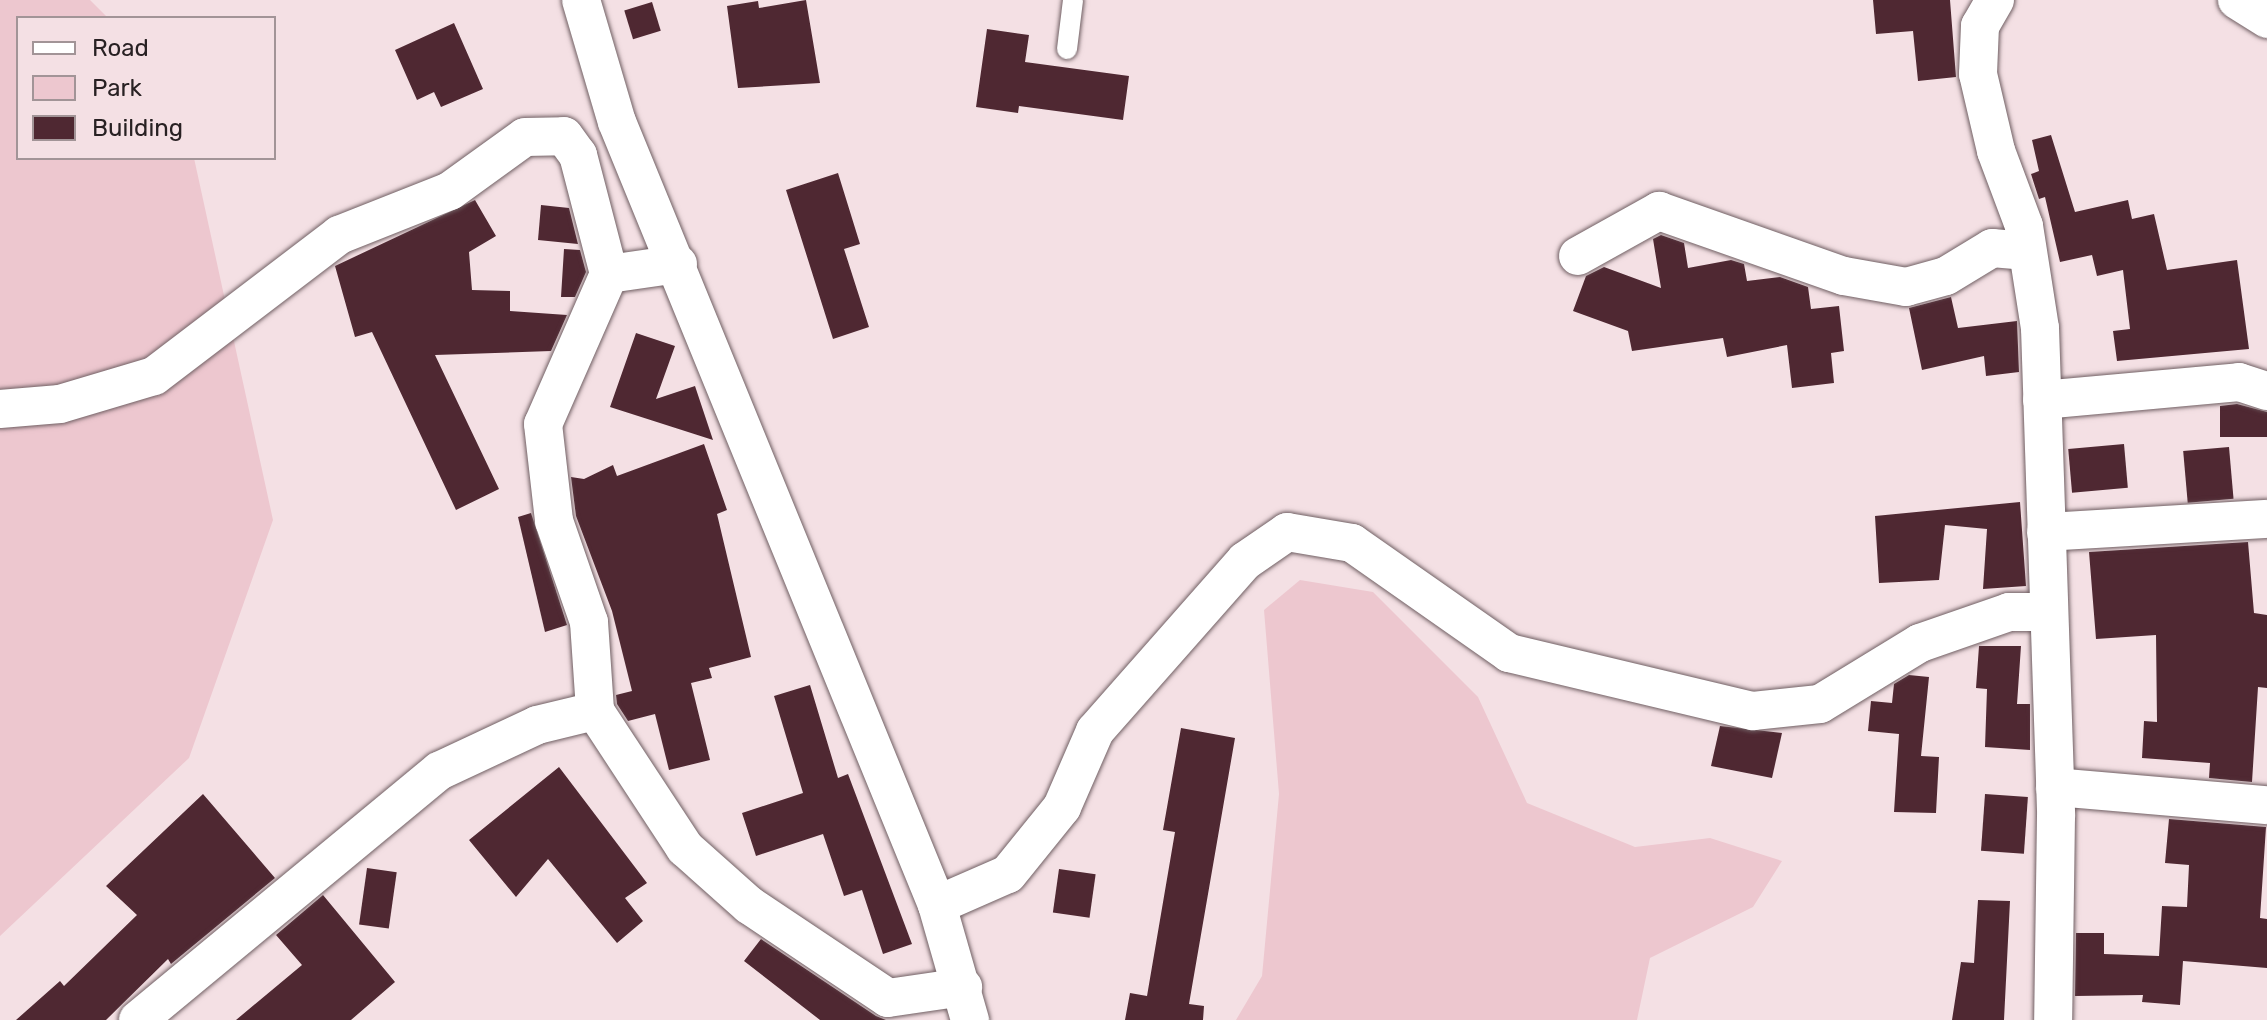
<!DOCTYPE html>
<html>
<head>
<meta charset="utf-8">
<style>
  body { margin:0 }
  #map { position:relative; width:2267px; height:1020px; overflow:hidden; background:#f4e0e4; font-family:Rubik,sans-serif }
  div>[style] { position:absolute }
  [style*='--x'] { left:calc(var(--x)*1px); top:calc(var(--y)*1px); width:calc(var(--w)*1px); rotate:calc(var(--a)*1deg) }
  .green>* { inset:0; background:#edc7cf }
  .building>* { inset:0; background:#4f2832; transform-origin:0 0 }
  .roads { filter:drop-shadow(0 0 2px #705f63) drop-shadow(0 0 2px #705f63) }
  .service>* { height:20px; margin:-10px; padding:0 10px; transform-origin:10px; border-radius:10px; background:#fff }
  .minor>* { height:38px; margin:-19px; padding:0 19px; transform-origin:19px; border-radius:19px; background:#fff }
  span { translate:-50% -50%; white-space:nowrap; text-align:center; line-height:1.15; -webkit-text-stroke:8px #f4e0e4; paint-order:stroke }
  .legend { position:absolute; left:16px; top:16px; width:260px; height:144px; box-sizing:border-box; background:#f4e0e4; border:2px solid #a29497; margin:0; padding:10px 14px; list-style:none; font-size:24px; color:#282123 }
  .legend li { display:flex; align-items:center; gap:16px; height:40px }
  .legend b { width:40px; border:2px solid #a29497 }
</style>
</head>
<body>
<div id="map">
  <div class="green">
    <i style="clip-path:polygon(0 0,90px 0,108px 18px,18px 18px,18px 158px,194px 158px,273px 520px,189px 758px,0 936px)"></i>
    <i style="clip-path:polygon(1300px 580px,1373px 592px,1478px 697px,1527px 803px,1635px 847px,1710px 838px,1782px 861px,1753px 907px,1650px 958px,1637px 1020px,1236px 1020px,1262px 976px,1279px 794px,1264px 610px)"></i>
  </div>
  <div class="building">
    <i style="clip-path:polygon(806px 0,820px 83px,738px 88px,727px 6px,758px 1px,759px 8px)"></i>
    <i style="clip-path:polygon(1873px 0,1950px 0,1956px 77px,1918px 81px,1913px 31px,1876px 34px)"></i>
    <i style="left:652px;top:2px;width:30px;height:29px;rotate:73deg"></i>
    <i style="clip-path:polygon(454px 23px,483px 89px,441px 107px,434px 92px,417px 100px,395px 50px)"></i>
    <i style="clip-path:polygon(987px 29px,1029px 35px,1025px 62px,1129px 76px,1123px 120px,1019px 106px,1018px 113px,976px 107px)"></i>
    <i style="clip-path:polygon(2051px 135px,2075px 212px,2128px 200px,2132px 219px,2154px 214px,2167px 270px,2237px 260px,2249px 349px,2117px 361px,2113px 331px,2130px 329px,2123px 270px,2097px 276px,2092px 255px,2060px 262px,2045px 197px,2039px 199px,2031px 174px,2039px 171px,2032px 140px)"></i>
    <i style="clip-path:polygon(838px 173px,860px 244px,844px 249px,869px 327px,833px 339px,786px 190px)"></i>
    <i style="clip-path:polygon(475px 200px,496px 236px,469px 252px,472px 290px,510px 291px,510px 311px,567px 315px,551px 351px,435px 355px,499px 489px,456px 510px,372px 332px,355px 337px,335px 266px)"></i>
    <i style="clip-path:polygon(541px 205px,569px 208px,578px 244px,538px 240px)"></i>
    <i style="clip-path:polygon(1661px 235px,1684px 243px,1688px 268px,1731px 260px,1744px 264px,1747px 281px,1780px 277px,1808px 287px,1811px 309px,1839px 306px,1844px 351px,1831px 353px,1834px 383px,1792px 388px,1787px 345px,1727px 357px,1723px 338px,1632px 351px,1628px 331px,1573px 311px,1586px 276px,1604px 267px,1661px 288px,1653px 239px)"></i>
    <i style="clip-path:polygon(564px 249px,580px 250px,586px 272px,575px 297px,561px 297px)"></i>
    <i style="clip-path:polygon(1951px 297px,1958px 328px,2017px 321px,2019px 372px,1986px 376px,1984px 356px,1922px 370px,1909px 308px)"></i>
    <i style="clip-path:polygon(636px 333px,675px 346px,656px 399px,695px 386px,713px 440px,610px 407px)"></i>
    <i style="clip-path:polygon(2237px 404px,2267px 412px,2267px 437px,2220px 437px,2220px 406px)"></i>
    <i style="clip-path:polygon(704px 444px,727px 510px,717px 514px,751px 657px,709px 668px,712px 678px,691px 683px,710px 760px,669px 770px,655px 714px,628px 721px,617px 704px,616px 695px,632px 691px,612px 611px,576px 516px,571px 477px,584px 479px,613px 465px,617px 476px)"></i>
    <i style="left:2124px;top:444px;width:44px;height:56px;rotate:85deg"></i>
    <i style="left:2229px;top:447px;width:52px;height:46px;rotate:85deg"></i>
    <i style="clip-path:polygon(2020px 502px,2026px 586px,1983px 589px,1987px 529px,1945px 525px,1939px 580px,1879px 583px,1875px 516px)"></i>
    <i style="clip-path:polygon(531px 513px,567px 625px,545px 632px,518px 517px)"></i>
    <i style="clip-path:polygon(2248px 542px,2254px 613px,2267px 615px,2267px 688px,2258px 687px,2252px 782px,2209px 778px,2210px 763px,2142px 758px,2144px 721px,2157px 722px,2156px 635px,2096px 639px,2089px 552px)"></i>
    <i style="clip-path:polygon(1979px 646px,2021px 646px,2017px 704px,2030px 704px,2030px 750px,1985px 747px,1987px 689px,1976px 688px)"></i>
    <i style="clip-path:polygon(1909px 675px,1929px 677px,1921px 756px,1939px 757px,1936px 813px,1894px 812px,1899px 734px,1868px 731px,1871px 701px,1892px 703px,1894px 684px)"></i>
    <i style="clip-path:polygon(810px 685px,838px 778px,848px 774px,912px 944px,883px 954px,862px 890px,844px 896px,823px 834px,756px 856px,742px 813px,803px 793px,774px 696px)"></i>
    <i style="clip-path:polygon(1720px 726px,1782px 733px,1772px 778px,1711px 766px)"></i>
    <i style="clip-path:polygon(1181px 728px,1235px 738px,1189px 1004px,1204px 1006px,1203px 1020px,1125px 1020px,1130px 993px,1147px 996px,1175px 832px,1163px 830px)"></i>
    <i style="clip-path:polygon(559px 767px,647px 883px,625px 898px,643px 921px,617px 943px,548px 859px,516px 897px,469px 840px)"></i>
    <i style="clip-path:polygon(203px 794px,275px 878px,171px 964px,168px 959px,106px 1020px,16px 1020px,60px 981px,64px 986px,137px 915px,106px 886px)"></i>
    <i style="left:1985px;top:794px;width:43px;height:57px;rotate:4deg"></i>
    <i style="clip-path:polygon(2169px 819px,2266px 827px,2260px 918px,2267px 919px,2267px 968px,2183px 961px,2180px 1005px,2142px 1002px,2143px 995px,2075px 996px,2076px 933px,2104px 933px,2104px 954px,2159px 956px,2162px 906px,2187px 907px,2189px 865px,2165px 863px)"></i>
    <i style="left:367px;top:868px;width:30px;height:57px;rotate:8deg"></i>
    <i style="left:1059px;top:869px;width:37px;height:44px;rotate:8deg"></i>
    <i style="clip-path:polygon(323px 895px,395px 982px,351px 1020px,236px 1020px,302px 965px,276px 935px)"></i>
    <i style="clip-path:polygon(1978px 900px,2010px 901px,2004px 1020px,1952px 1020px,1961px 962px,1974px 963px)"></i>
    <i style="clip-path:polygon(761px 939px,876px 1016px,886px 1020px,820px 1020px,744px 961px)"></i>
  </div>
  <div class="roads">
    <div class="service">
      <i style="--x:1067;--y:49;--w:49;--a:-83"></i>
    </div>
    <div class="minor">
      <i style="--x:581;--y:0;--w:127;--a:73.6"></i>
      <i style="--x:617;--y:122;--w:846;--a:67.77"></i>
      <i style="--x:937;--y:905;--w:120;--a:74"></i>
      <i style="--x:1995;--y:0;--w:30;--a:120"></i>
      <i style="--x:1980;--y:26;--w:48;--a:92.4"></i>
      <i style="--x:1978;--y:74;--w:79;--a:76.8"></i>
      <i style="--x:1996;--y:151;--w:80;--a:69.5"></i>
      <i style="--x:2024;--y:226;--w:103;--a:81.1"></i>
      <i style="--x:2040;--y:328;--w:488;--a:88.1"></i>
      <i style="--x:2056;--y:816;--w:204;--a:90.8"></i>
      <i style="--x:2237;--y:0;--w:36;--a:32"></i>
      <i style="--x:1578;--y:256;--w:93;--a:-29.1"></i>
      <i style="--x:1659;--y:211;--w:196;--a:19.4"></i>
      <i style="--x:1844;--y:276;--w:63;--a:10.1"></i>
      <i style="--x:1906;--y:287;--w:41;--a:-15.4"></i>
      <i style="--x:1946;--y:276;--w:54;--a:-31.3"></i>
      <i style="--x:1992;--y:248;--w:35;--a:5"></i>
      <i style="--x:678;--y:264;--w:70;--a:171.8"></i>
      <i style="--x:609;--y:274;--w:164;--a:113.7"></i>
      <i style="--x:543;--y:424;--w:98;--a:83.5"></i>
      <i style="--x:554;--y:521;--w:107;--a:70.9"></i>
      <i style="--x:589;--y:622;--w:89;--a:86.1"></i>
      <i style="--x:595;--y:711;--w:164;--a:56.7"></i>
      <i style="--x:685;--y:848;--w:86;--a:41.7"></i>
      <i style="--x:749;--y:905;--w:167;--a:33.8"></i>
      <i style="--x:888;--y:998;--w:76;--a:-8.3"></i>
      <i style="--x:2042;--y:400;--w:198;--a:-5.2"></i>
      <i style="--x:2239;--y:382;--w:29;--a:18"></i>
      <i style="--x:0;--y:409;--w:60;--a:-4.8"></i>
      <i style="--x:60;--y:404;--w:98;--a:-16.6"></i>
      <i style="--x:154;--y:376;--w:233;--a:-37.3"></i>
      <i style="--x:339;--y:235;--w:119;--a:-21.6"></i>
      <i style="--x:450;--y:191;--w:92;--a:-35.8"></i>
      <i style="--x:525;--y:137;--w:39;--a:-1"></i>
      <i style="--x:564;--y:136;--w:24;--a:54"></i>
      <i style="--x:578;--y:155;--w:123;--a:75.4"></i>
      <i style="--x:2046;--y:532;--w:221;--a:-3.4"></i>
      <i style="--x:2055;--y:787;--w:213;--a:4.9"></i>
      <i style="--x:937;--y:905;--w:77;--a:-23.6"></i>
      <i style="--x:1008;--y:874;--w:86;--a:-51.1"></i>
      <i style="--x:1062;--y:807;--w:83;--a:-66.5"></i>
      <i style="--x:1095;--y:731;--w:227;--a:-48.6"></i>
      <i style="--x:1245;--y:561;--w:51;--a:-34.6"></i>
      <i style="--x:1287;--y:532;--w:66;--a:9.6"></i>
      <i style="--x:1352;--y:543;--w:192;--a:35"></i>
      <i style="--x:1509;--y:653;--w:251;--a:13.4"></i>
      <i style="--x:1753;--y:711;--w:67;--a:-6"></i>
      <i style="--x:1820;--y:704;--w:117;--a:-31.4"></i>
      <i style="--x:1920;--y:643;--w:94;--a:-19.2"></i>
      <i style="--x:2009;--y:612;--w:40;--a:0"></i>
      <i style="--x:138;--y:1020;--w:391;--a:-39.6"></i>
      <i style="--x:439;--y:771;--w:108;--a:-25.1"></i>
      <i style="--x:537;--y:725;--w:60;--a:-13.6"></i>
    </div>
  </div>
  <ul class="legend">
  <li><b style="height:10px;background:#fff"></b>Road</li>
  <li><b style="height:22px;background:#edc7cf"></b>Park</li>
  <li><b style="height:22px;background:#4f2832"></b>Building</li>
  </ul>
</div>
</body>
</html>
